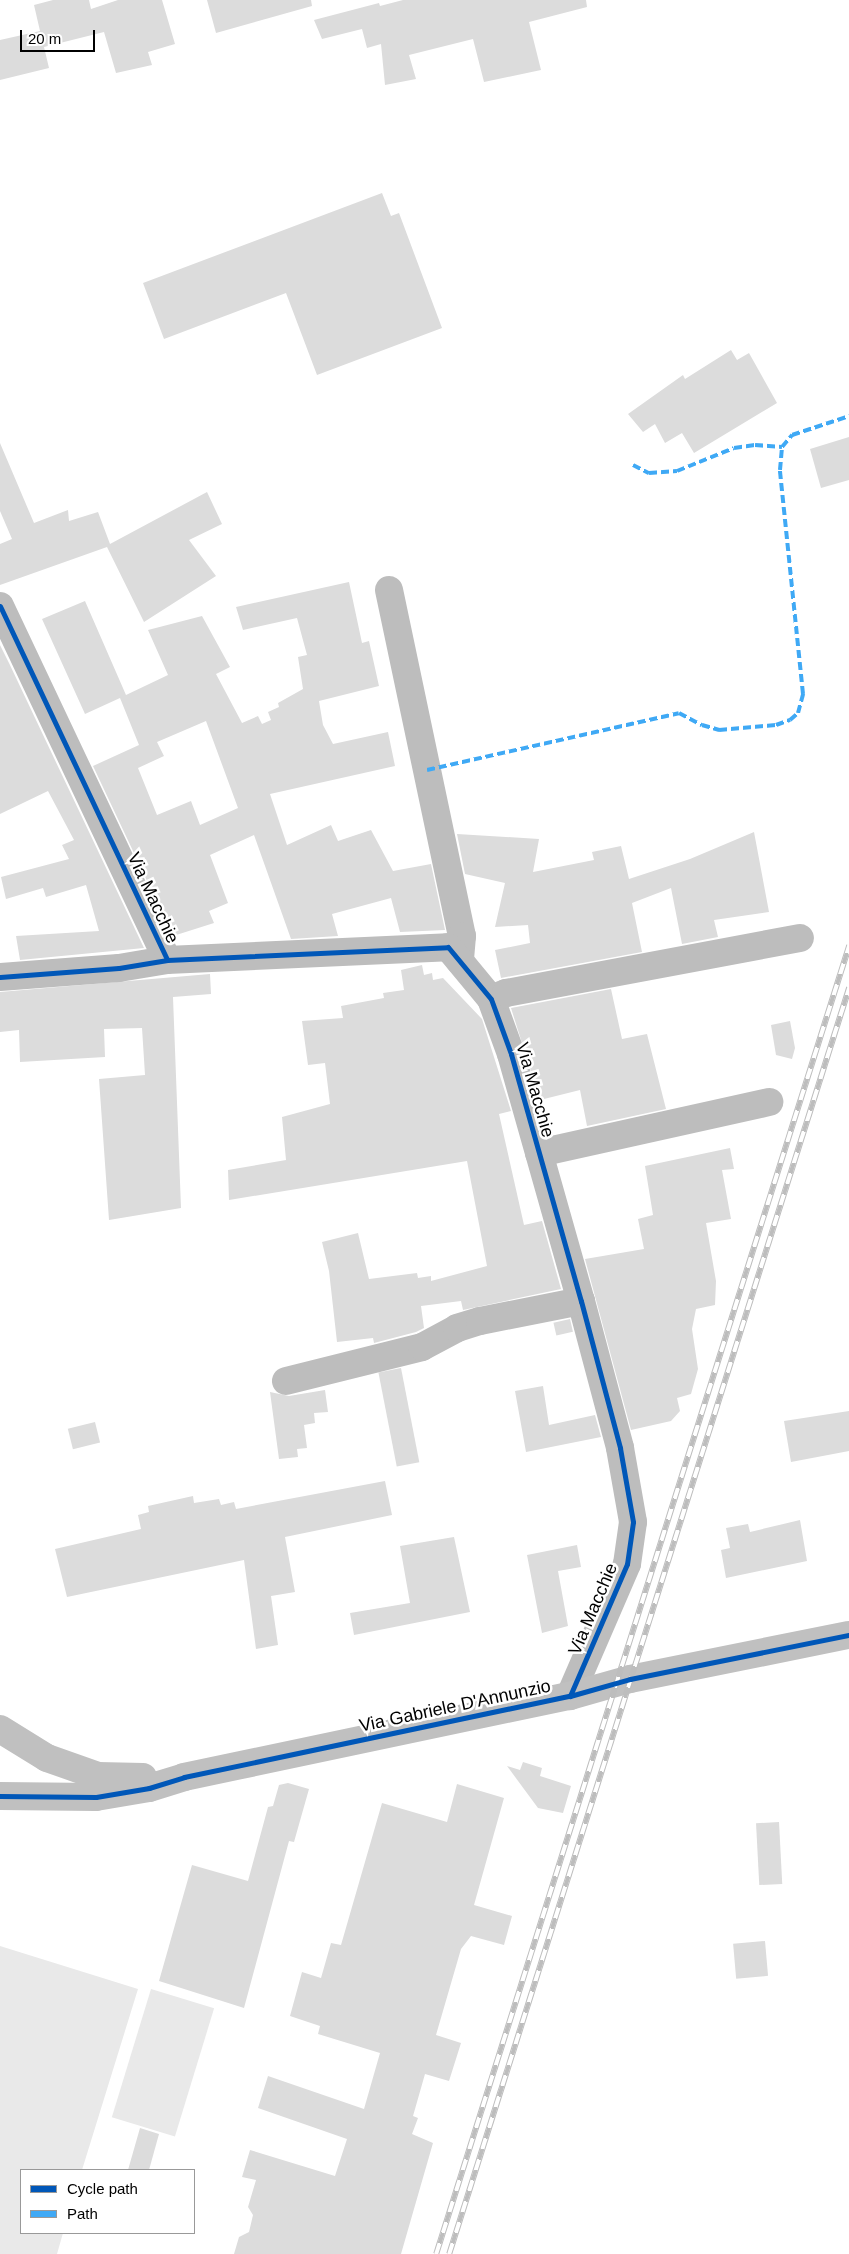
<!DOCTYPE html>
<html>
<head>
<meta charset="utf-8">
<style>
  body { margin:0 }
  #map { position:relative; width:849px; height:2254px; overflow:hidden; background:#fff; font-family:Arial,sans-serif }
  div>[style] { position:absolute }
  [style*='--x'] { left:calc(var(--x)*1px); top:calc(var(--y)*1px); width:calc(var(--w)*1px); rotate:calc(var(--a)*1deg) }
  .green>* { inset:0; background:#e9e9e9; transform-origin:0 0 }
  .building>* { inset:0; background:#dcdcdc; transform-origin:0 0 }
  .street>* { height:28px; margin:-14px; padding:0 14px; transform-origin:14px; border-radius:14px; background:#bdbdbd }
  .secondary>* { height:28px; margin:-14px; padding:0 14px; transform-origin:14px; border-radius:14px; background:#c0c0c0 }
  .rail>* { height:5.5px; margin-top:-2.75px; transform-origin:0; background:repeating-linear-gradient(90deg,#fff 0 11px,#bdbdbd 0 22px); box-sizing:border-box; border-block:1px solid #bdbdbd }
  .quiet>* { height:4px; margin-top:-2px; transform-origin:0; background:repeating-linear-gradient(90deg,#3fa9f5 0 8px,transparent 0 12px) }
  .cycleway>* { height:5px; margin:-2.5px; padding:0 2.5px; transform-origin:2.5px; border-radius:2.5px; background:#0057b8 }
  span { translate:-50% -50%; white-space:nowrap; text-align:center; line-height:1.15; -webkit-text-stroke:5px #fff; paint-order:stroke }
  .street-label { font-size:18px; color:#000 }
  .legend { position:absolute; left:20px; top:2169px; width:175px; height:65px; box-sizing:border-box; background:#fff; border:1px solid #999; margin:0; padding:6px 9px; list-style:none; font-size:15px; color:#000 }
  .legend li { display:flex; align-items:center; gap:10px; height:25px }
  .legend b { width:25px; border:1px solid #999 }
  .scale { position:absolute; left:20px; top:30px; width:75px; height:22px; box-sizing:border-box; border:2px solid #000; border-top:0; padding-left:6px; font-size:15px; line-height:18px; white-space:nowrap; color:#000; -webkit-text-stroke:4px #fff; paint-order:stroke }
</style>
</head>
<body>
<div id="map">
  <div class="green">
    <i style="clip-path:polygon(0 1946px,138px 1989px,82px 2170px,21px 2170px,21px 2233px,63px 2233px,57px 2254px,0 2254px)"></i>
    <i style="left:151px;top:1989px;width:66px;height:134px;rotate:17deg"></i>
  </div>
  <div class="building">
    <i style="clip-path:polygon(53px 0,89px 0,91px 9px,118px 0,162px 0,175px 44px,148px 52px,152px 65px,116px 73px,104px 32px,44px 47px,49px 68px,0 80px,0 40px,40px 31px,34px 5px)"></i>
    <i style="clip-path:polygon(207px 0,311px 0,312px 6px,216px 33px)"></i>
    <i style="clip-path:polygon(403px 0,586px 0,587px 7px,529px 22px,541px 70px,484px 82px,473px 39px,409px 55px,416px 79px,385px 85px,381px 44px,367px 48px,362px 29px,322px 39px,314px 20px,379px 3px,380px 6px)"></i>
    <i style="clip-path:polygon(382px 193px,391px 216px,399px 213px,442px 328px,317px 375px,286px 293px,164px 339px,143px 283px)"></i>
    <i style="clip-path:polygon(731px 350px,737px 360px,749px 353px,777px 403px,694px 453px,682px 433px,665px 443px,655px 424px,643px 432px,628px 414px,683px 375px,685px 379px)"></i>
    <i style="clip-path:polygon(849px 437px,849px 480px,821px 488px,810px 449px)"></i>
    <i style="clip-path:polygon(0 443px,34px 523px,68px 510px,69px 521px,98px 512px,110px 544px,207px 492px,222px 524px,189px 540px,216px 576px,144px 622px,107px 547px,0 585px,0 544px,12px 539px,0 511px)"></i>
    <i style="clip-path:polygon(evenodd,349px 582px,362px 643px,369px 641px,379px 686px,319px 701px,323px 725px,333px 744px,388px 732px,395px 766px,270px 794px,287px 845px,331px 825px,338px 841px,371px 830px,393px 871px,431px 864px,445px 930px,400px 932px,391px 898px,332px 914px,338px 936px,291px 939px,254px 835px,210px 855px,228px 903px,209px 911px,214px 923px,173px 936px,93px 766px,139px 745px,120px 698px,85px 714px,42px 619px,85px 601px,126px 695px,168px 675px,148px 630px,202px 616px,230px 667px,216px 674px,242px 723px,258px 716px,262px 724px,271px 720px,268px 712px,279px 707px,278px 703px,303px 689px,298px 657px,307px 655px,297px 618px,243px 630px,236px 607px,349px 582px,206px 721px,238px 808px,200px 825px,191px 801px,157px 815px,138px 768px,164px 756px,157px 742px,206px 721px)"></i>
    <i style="clip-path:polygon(0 645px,9px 663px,144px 948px,20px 960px,16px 936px,99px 931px,86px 885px,46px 897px,43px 888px,6px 899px,1px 877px,69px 859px,62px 845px,74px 840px,48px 791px,0 814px)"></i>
    <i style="clip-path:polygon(754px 832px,769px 912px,714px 920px,718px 937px,682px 944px,671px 888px,632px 903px,642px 952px,501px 978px,495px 950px,530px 943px,528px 925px,495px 927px,505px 883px,465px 874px,457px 834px,539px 839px,533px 872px,594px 860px,592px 852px,621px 846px,629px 879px,690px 859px)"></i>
    <i style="clip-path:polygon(422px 965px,424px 975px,432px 973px,433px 980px,443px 978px,482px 1019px,511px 1111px,499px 1114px,524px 1225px,542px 1221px,561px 1289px,463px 1310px,461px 1301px,421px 1306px,424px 1328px,416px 1332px,374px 1343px,373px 1338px,337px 1342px,329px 1271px,322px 1242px,358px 1233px,369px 1279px,417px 1273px,418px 1278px,431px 1276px,431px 1281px,487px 1266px,467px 1161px,229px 1200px,228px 1170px,286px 1160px,282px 1117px,330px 1104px,325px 1063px,308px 1065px,302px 1021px,343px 1018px,341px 1006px,384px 998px,383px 993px,404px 990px,401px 970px)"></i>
    <i style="clip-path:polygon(210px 974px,211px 994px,173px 997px,181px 1208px,109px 1220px,99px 1079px,145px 1075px,142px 1028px,104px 1029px,105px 1057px,20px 1062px,19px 1030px,0 1032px,0 992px)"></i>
    <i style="clip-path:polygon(611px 989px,622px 1039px,647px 1034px,666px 1109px,587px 1126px,580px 1090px,540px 1100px,511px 1008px)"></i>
    <i style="clip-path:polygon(790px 1021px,795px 1048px,792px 1059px,776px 1055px,771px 1025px)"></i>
    <i style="clip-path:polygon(730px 1148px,734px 1169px,722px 1170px,731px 1219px,706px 1223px,716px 1281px,715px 1305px,696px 1309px,692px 1329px,698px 1369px,691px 1394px,677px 1398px,680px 1411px,671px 1421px,631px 1430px,585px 1259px,644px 1249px,638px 1219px,653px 1215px,645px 1166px)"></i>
    <i style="left:570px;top:1319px;width:13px;height:17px;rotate:77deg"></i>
    <i style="left:401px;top:1368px;width:96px;height:23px;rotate:79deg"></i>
    <i style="clip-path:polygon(543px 1386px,549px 1425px,595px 1415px,601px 1437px,526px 1452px,515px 1391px)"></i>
    <i style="clip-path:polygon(325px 1390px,328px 1412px,314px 1413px,315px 1423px,304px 1425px,307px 1448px,297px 1449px,298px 1457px,279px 1459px,270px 1392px,289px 1396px)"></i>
    <i style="clip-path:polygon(849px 1411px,849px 1451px,791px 1462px,784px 1421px)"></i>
    <i style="left:95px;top:1422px;width:21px;height:28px;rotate:76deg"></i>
    <i style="clip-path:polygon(385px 1481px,392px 1515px,285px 1537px,295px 1592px,271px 1596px,278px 1645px,256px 1649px,244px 1560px,67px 1597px,55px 1549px,141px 1529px,138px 1515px,149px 1512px,148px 1506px,193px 1496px,194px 1503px,219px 1499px,221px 1505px,234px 1502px,236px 1509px)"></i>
    <i style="clip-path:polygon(800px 1520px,807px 1561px,726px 1578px,721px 1550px,730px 1548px,726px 1528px,748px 1524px,750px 1532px)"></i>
    <i style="clip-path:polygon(454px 1537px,470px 1612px,354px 1635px,350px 1613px,410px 1603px,400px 1546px)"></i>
    <i style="clip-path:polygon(577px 1545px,581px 1567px,558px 1571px,568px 1626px,542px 1633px,527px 1555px)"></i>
    <i style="clip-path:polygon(523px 1762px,542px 1768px,540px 1776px,571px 1786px,563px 1813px,538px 1808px,507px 1766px,520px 1770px)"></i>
    <i style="clip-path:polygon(288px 1783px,309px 1789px,294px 1842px,289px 1841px,244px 2008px,159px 1981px,192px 1865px,248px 1881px,268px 1807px,273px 1806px,279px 1785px)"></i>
    <i style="clip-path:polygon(457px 1784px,504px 1798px,474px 1905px,512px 1916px,504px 1945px,471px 1936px,461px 1949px,436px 2035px,461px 2043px,449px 2081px,425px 2074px,413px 2116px,418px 2118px,412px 2134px,433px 2143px,401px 2254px,234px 2254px,239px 2237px,249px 2232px,253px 2215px,248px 2207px,256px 2180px,242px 2177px,250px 2150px,335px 2176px,347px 2139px,258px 2108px,268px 2076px,364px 2109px,380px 2053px,318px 2034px,320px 2026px,290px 2016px,302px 1972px,321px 1978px,331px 1943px,341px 1945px,382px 1803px,447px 1822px)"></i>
    <i style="left:779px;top:1822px;width:62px;height:23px;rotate:87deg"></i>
    <i style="left:765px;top:1941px;width:35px;height:32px;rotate:85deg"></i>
    <i style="clip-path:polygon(140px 2128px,159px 2134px,149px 2170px,128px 2170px)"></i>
  </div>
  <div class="street">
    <i style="--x:389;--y:590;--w:354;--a:78.1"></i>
    <i style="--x:462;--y:936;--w:25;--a:95"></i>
    <i style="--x:0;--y:606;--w:391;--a:64.7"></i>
    <i style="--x:0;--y:977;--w:119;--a:-4.3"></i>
    <i style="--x:119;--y:968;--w:49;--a:-9.5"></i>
    <i style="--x:167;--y:960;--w:281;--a:-2.6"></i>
    <i style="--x:448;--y:947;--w:67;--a:50.4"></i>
    <i style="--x:491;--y:999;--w:59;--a:70"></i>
    <i style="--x:511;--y:1054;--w:257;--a:74.2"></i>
    <i style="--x:581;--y:1301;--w:152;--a:75.1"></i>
    <i style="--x:620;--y:1448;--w:75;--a:80"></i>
    <i style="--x:633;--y:1522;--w:42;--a:98.1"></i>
    <i style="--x:627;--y:1564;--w:144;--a:113.4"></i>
    <i style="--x:491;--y:999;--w:16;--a:-22"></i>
    <i style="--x:506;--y:993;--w:299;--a:-10.6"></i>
    <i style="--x:539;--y:1153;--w:236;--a:-12.5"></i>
    <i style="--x:286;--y:1381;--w:140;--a:-14"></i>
    <i style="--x:422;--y:1347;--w:40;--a:-28"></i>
    <i style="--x:457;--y:1328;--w:24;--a:-17"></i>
    <i style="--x:480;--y:1321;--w:103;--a:-11.2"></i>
  </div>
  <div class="secondary">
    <i style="--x:0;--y:1729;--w:55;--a:31.7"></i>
    <i style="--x:47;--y:1758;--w:54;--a:19.4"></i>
    <i style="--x:98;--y:1776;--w:45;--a:1.3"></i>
    <i style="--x:0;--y:1796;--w:96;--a:0.6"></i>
    <i style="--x:96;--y:1797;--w:54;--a:-9.6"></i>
    <i style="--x:149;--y:1788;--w:37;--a:-17"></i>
    <i style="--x:184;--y:1777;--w:394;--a:-11.9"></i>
    <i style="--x:570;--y:1696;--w:62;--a:-15.8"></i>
    <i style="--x:630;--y:1679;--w:223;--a:-11.4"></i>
  </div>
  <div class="rail">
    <i style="--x:436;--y:2254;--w:1372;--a:-72.48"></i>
    <i style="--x:449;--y:2254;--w:1328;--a:-72.47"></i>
  </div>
  <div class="quiet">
    <i style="--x:633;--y:465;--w:18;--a:27"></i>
    <i style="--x:649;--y:473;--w:28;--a:-4"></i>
    <i style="--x:677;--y:471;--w:61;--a:-22"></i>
    <i style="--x:734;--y:448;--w:21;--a:-8"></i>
    <i style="--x:755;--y:445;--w:27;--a:4"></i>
    <i style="--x:427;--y:770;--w:258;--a:-12.7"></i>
    <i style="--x:679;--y:713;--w:26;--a:28"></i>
    <i style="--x:702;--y:725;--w:18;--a:16"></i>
    <i style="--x:719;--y:730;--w:57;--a:-5"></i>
    <i style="--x:776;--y:725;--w:15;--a:-20"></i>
    <i style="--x:790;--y:720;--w:11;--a:-41"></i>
    <i style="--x:798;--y:713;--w:20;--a:-75"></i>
    <i style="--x:803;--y:694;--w:225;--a:-95.9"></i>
    <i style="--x:780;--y:470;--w:23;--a:-85"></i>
    <i style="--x:782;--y:447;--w:16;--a:-50"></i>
    <i style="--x:792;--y:435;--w:60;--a:-18.4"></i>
  </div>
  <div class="cycleway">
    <i style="--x:0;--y:606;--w:391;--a:64.7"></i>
    <i style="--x:0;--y:977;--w:119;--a:-4.3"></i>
    <i style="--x:119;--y:968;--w:49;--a:-9.5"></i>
    <i style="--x:167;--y:960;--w:281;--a:-2.6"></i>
    <i style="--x:448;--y:947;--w:67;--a:50.4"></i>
    <i style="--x:491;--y:999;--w:59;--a:70"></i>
    <i style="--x:511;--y:1054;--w:257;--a:74.2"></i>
    <i style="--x:581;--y:1301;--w:152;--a:75.1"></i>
    <i style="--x:620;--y:1448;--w:75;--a:80"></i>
    <i style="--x:633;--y:1522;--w:42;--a:98.1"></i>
    <i style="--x:627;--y:1564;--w:144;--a:113.4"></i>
    <i style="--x:0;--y:1796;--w:96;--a:0.6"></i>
    <i style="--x:96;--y:1797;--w:54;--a:-9.6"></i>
    <i style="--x:149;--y:1788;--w:37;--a:-17"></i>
    <i style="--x:184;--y:1777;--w:394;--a:-11.9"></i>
    <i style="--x:570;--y:1696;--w:62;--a:-15.8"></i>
    <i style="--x:630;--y:1679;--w:223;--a:-11.4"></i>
  </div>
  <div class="street-label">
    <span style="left:153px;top:898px;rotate:65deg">Via Macchie</span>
    <span style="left:535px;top:1090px;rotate:74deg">Via Macchie</span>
    <span style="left:593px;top:1609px;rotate:-67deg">Via Macchie</span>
    <span style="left:455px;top:1706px;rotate:-12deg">Via Gabriele D'Annunzio</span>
  </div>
  <ul class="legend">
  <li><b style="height:6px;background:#0057b8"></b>Cycle path</li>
  <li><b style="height:6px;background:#3fa9f5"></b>Path</li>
  </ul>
  <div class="scale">20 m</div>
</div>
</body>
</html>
